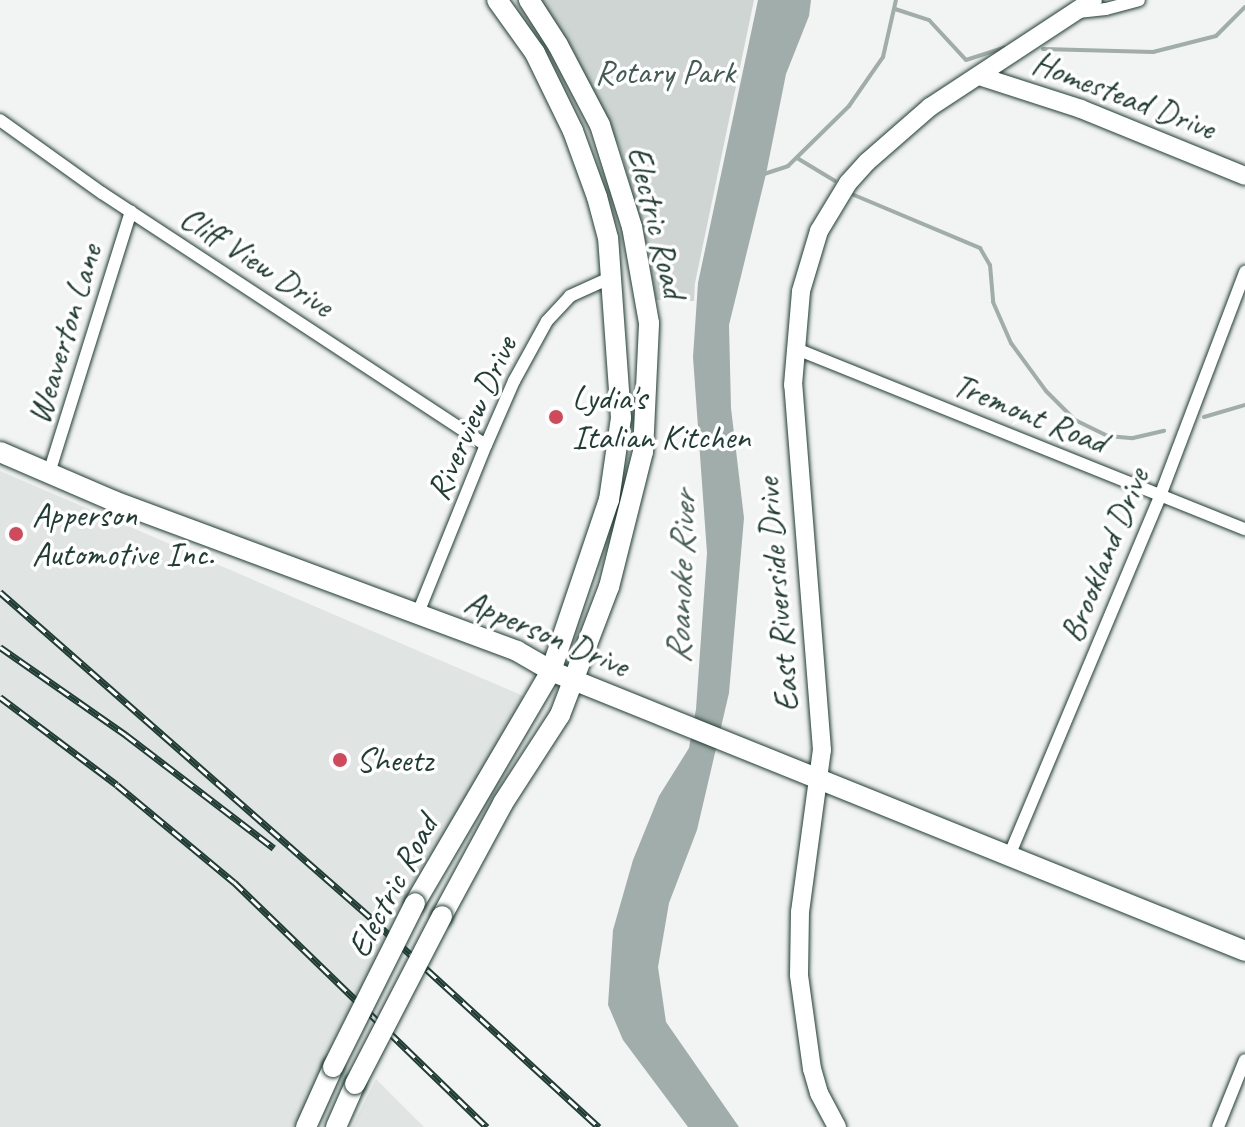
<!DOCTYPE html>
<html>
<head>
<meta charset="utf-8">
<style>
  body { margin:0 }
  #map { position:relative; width:1245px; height:1127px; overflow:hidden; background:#f2f3f3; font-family:Caveat,sans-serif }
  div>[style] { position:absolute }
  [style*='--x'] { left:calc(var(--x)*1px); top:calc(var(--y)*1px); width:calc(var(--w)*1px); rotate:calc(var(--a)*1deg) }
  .built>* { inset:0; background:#e0e4e3 }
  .green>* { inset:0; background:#ced5d3 }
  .water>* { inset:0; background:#a1adaa }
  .stream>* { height:4px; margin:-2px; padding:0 2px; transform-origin:2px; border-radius:2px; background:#a1adaa }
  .roads { filter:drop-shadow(0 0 2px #1f3d34) drop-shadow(0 0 2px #1f3d34) }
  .street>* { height:12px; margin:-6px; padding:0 6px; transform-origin:6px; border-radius:6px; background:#fff }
  .secondary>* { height:18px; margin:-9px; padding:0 9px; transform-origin:9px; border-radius:9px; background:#fff }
  .primary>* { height:20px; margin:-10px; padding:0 10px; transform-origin:10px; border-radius:10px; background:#fff }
  .rail>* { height:7px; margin-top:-3.5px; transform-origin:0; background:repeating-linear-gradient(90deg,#fff 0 12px,#1f3d34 0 24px); box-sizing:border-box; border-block:2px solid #1f3d34 }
  .bridges { filter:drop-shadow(0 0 2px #1f3d34) drop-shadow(0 0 2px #1f3d34) }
  .primary-bridge>* { height:20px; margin:-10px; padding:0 10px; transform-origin:10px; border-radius:10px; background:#fff }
  .dots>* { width:22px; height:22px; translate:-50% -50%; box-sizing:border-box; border:4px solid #fff; border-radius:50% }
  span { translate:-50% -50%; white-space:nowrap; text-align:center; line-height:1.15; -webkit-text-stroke:7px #fff; paint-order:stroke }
  .park-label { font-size:34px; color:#425b54 }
  .street-label { font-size:34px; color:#1f3d34 }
  .poi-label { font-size:34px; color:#1f3d34 }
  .left { translate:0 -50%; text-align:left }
  .water-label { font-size:36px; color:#465f57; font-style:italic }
</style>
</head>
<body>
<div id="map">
  <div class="built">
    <i style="clip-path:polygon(0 471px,528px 698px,338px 1032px,298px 1127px,0 1127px)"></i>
    <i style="clip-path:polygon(376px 1079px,424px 1127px,352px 1127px)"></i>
  </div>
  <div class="green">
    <i style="clip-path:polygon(540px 0,754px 0,695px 283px,694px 301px,656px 300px,646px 244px,620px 148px,574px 52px)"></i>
  </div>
  <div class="water">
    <i style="clip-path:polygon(758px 0,811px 0,809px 16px,786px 74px,766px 174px,729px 325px,731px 408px,744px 518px,729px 693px,697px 830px,669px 903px,658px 967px,666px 1022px,739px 1127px,688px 1127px,623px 1040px,608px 1005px,613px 930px,633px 860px,659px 796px,689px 748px,696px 709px,707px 553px,693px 357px,698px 283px)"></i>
  </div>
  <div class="stream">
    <i style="--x:895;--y:9;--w:36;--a:18"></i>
    <i style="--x:929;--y:20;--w:54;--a:47.2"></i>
    <i style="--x:966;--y:60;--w:40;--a:-18"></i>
    <i style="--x:1043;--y:49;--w:110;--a:1.6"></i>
    <i style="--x:1153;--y:52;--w:65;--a:-14.3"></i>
    <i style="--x:1216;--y:36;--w:41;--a:-45"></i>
    <i style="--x:797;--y:158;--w:44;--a:31.2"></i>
    <i style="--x:764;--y:174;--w:25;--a:-18"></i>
    <i style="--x:788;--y:166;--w:86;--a:-44.5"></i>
    <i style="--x:849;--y:106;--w:60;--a:-55.2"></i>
    <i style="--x:883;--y:57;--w:58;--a:-77.2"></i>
    <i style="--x:854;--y:195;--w:137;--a:22.8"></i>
    <i style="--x:980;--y:248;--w:20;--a:60"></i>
    <i style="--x:990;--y:265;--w:37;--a:85"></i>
    <i style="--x:993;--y:302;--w:45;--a:66.3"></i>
    <i style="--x:1011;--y:343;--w:59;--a:53.9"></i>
    <i style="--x:1046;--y:391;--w:41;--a:45"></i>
    <i style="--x:1075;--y:420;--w:37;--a:26"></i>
    <i style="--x:1108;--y:436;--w:25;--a:5"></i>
    <i style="--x:1133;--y:438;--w:32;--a:-13"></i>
    <i style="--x:1204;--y:417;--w:43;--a:-16.3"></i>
  </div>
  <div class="roads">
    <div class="street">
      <i style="--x:1078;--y:12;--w:28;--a:-6"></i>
      <i style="--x:1106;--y:9;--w:34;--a:-15"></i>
      <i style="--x:0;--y:120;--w:125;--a:35.6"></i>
      <i style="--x:102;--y:193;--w:459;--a:33.3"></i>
      <i style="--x:794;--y:348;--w:486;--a:21.9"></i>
      <i style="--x:49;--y:473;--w:274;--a:-72.6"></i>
      <i style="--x:418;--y:613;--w:181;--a:-68"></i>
      <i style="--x:486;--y:445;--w:70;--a:-66.4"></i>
      <i style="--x:514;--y:381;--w:68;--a:-61.2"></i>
      <i style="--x:547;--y:321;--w:34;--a:-47"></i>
      <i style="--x:570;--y:296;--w:46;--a:-24.3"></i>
      <i style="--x:1009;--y:856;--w:390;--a:-67.2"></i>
      <i style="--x:1160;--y:496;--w:240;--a:-69.2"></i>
      <i style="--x:1218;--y:1127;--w:72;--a:-68.1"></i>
    </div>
    <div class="secondary">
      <i style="--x:979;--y:76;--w:107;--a:17.9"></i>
      <i style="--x:1081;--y:109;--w:177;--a:22.2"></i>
      <i style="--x:837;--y:1127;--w:38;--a:-118"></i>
      <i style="--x:819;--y:1093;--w:25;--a:-106"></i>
      <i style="--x:812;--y:1069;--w:95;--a:-97.9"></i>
      <i style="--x:799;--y:975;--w:63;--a:-89.1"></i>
      <i style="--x:800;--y:912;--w:163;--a:-82.3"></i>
      <i style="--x:822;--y:750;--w:366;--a:-94.5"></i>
      <i style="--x:793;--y:385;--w:94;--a:-85.1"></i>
      <i style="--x:801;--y:291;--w:63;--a:-73.3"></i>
      <i style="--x:819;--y:231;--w:56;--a:-58.9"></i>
      <i style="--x:848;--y:183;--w:28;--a:-48"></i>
      <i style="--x:867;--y:162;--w:84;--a:-41.1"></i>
      <i style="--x:930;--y:107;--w:195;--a:-33.3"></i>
    </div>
    <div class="primary">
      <i style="--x:0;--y:452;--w:124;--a:23.3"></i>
      <i style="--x:114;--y:501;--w:430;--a:20.4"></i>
      <i style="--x:517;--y:651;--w:39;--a:30"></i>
      <i style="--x:551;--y:671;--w:748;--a:21.97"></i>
      <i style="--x:415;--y:903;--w:269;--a:-59.6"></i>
      <i style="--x:551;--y:671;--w:181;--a:-71.3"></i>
      <i style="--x:609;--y:500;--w:83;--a:-81.7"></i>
      <i style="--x:621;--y:418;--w:180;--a:-94.1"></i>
      <i style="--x:608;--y:238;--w:42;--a:-105"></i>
      <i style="--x:597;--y:197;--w:70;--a:-110"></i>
      <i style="--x:573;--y:131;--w:87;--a:-116"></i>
      <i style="--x:535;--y:53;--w:65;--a:-125.6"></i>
      <i style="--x:442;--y:916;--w:128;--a:-61.6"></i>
      <i style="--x:503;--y:803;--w:105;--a:-57.1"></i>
      <i style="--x:560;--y:715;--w:137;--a:-69.1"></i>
      <i style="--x:609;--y:587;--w:139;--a:-75.9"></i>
      <i style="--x:643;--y:452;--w:129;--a:-87.3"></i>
      <i style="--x:649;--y:323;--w:97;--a:-100"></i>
      <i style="--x:632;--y:227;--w:107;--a:-107.4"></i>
      <i style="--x:600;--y:125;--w:90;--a:-117.7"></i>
      <i style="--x:558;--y:45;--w:54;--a:-122.8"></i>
      <i style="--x:306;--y:1127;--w:66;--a:-65.8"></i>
      <i style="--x:336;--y:1127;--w:47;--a:-66.2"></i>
    </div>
  </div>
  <div class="rail">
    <i style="--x:0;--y:592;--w:498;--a:41.3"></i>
    <i style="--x:374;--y:921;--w:305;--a:42.5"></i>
    <i style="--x:0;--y:647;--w:154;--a:34.9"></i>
    <i style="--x:126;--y:735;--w:186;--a:37.4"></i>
    <i style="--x:0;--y:697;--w:146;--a:36.9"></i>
    <i style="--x:117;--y:785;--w:152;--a:39.7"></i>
    <i style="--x:234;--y:882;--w:352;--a:44.1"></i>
  </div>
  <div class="bridges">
    <div class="primary-bridge">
      <i style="--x:333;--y:1067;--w:183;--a:-63.4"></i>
      <i style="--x:355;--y:1084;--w:189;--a:-62.6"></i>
    </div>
  </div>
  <div class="dots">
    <i style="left:556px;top:417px;background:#d1495b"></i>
    <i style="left:16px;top:534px;background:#d1495b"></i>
    <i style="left:340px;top:760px;background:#d1495b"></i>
  </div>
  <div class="park-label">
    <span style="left:665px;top:72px">Rotary Park</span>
  </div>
  <div class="street-label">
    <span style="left:1124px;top:95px;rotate:21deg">Homestead Drive</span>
    <span style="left:657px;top:222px;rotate:76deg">Electric Road</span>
    <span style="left:257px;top:261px;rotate:33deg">Cliff View Drive</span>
    <span style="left:64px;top:334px;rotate:-73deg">Weaverton Lane</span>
    <span style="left:1030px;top:413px;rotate:22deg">Tremont Road</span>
    <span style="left:471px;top:418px;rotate:-66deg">Riverview Drive</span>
    <span style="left:1104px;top:555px;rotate:-68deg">Brookland Drive</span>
    <span style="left:777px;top:595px;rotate:-95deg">East Riverside Drive</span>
    <span style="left:547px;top:633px;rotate:23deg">Apperson Drive</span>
    <span style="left:392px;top:886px;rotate:-62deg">Electric Road</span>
  </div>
  <div class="poi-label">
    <span class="left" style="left:572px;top:417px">Lydia's<br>Italian Kitchen</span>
    <span class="left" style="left:32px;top:534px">Apperson<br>Automotive Inc.</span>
    <span class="left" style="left:356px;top:760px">Sheetz</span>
  </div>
  <div class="water-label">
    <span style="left:681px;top:578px;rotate:-88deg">Roanoke River</span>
  </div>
</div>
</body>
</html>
